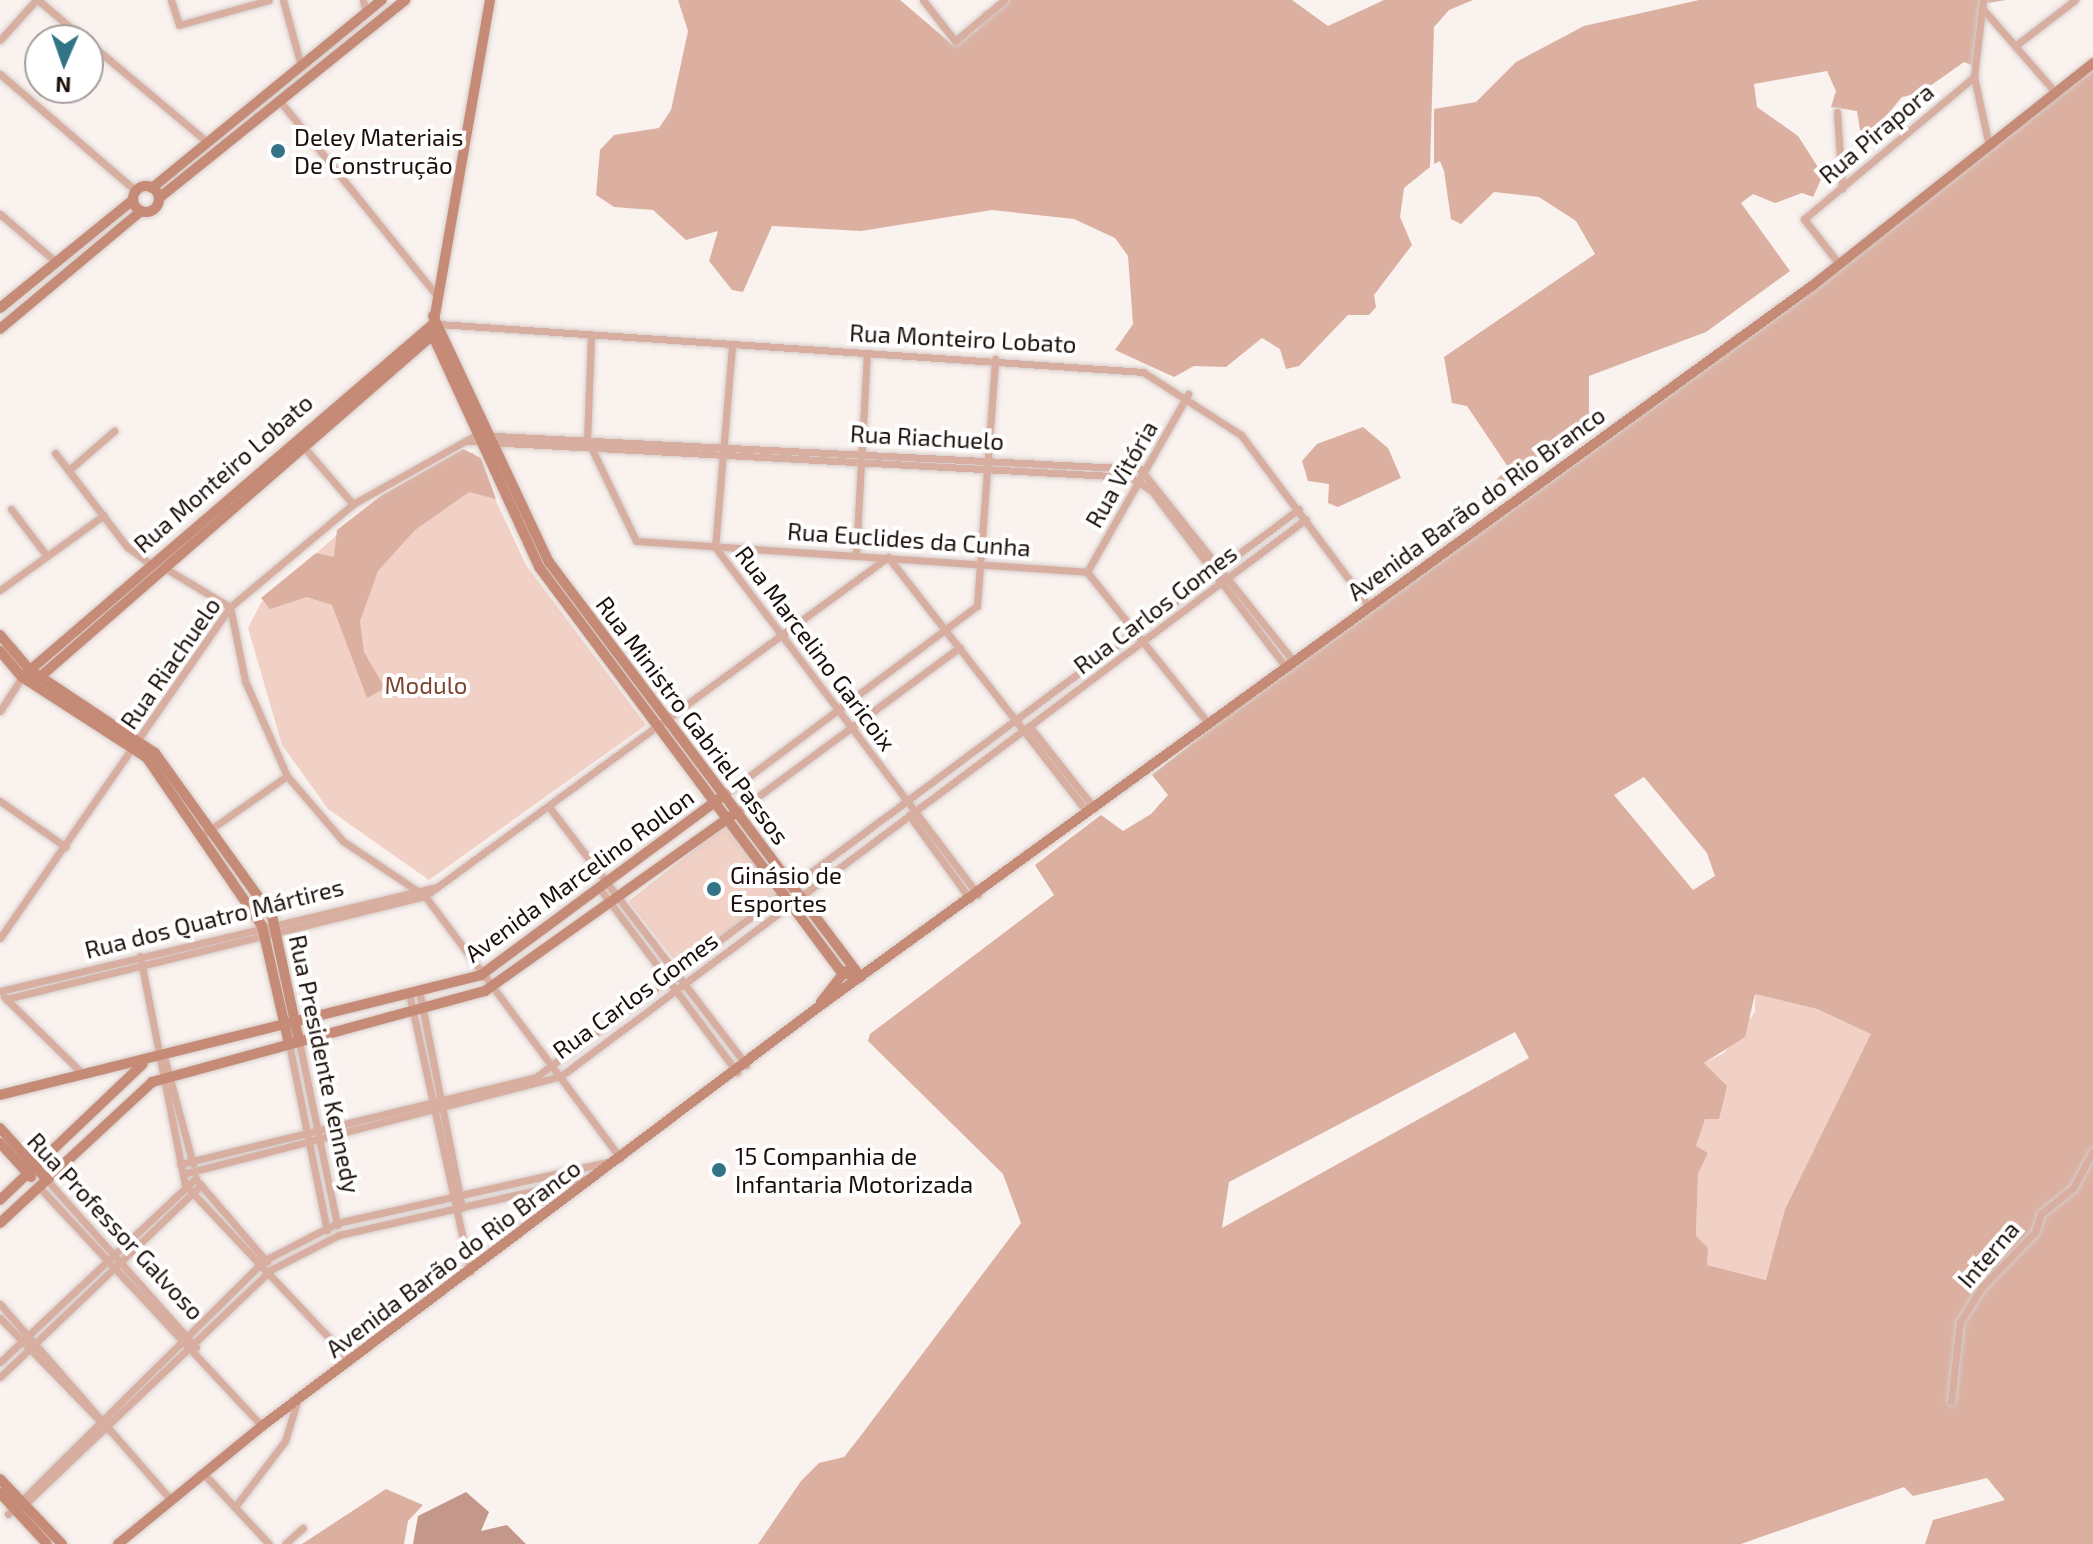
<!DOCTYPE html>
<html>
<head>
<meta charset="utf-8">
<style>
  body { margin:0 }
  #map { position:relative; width:2093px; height:1544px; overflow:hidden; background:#faf2ef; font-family:"Exo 2",sans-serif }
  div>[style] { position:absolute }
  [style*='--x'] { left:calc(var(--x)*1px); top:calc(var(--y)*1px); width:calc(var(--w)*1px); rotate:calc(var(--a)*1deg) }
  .green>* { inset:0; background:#f1d0c5; transform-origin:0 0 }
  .forest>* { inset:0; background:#dbb0a1 }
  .water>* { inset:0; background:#c3988a }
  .roads { filter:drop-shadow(0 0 2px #d6cecb) drop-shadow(0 0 2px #d6cecb) }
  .street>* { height:7px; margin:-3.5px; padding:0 3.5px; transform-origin:3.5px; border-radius:3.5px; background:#d7aea0 }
  .secondary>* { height:10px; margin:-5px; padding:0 5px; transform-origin:5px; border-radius:5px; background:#c68b77 }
  .secondary>.ring { margin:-5px; padding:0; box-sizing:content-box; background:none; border:10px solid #c68b77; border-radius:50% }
  .dots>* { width:22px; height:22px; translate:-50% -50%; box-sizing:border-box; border:4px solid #fff; border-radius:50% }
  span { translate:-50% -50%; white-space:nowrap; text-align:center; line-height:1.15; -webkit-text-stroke:8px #fff; paint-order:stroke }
  .street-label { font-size:24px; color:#1c0f0b }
  .poi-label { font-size:24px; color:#1c0f0b }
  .left { translate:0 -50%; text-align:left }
  .park-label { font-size:24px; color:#7e4531 }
  .north { position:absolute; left:24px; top:24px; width:80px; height:80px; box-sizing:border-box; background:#fff; border:2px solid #a49f9d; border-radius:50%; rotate:182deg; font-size:22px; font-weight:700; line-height:32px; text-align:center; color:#1c0f0b }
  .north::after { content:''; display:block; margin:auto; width:28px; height:36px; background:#327486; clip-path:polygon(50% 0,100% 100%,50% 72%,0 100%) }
</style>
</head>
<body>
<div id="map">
  <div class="green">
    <i style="clip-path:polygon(473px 452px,526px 565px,646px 725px,429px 880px,328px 809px,282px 745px,248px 628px,261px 603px,359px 515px)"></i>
    <i style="left:726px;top:825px;width:87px;height:124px;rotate:52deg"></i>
    <i style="clip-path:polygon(1755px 994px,1817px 1009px,1872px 1034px,1785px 1209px,1767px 1280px,1707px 1265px,1696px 1236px,1698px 1174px,1708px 1153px,1696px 1147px,1713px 1074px,1704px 1063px,1724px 1053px,1755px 1012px)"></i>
  </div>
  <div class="forest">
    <i style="clip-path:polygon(678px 0,900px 0,953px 45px,977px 30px,983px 12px,1010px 0,1292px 0,1328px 26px,1384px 0,1473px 0,1449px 10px,1434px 27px,1430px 167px,1404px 188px,1400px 217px,1412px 245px,1374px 295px,1376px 307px,1369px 315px,1348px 315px,1299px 366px,1286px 369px,1280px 349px,1262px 338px,1226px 367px,1194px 366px,1174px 377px,1115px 350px,1133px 324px,1128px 256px,1115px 238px,1074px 219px,992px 210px,861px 231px,772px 226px,743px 292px,732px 290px,709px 261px,718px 231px,686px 240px,653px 210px,614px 207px,596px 195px,600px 150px,614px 135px,659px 128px,671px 110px,688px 31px)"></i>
    <i style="clip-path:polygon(1699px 0,2006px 0,1981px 4px,1974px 66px,1964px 62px,1920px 93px,1902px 97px,1872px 133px,1860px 130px,1857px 111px,1831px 107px,1836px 91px,1827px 71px,1754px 84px,1757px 107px,1798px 136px,1823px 175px,1813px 197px,1802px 193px,1775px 203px,1753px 194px,1741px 203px,1790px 271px,1706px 332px,1589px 376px,1589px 416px,1473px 506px,1508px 467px,1467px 406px,1452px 403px,1444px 357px,1595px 254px,1576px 221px,1539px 197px,1494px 192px,1461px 224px,1451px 219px,1444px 171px,1440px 161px,1434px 164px,1434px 109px,1476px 102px,1516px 62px,1584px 26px)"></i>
    <i style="clip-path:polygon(evenodd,2093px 65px,2093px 1544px,1925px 1544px,1933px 1520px,2005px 1500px,1987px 1478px,1913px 1496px,1904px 1487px,1741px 1544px,758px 1544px,801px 1481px,819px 1463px,844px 1457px,859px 1438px,1021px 1223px,1003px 1174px,868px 1041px,870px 1034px,1054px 895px,1035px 865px,1101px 815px,1123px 831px,1151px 814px,1168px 795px,1152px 775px,1286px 669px,1815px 286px,2093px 65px,1644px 777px,1707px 853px,1715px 876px,1693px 890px,1614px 795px,1644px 777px,2093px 65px,1755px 994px,1817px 1009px,1871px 1034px,1785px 1209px,1766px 1280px,1707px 1265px,1708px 1248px,1696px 1236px,1698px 1174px,1708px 1153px,1696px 1146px,1705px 1119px,1719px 1119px,1727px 1086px,1704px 1063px,1745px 1037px,1755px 994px,2093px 65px,1515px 1032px,1529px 1058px,1222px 1228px,1229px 1182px,1515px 1032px)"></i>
    <i style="clip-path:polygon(1363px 427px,1388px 448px,1401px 478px,1338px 507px,1328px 503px,1329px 484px,1308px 481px,1302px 461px,1317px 444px)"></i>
    <i style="clip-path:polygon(463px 449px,481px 458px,496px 499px,469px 492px,415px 530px,378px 571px,360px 621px,364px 652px,385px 688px,367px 698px,332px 605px,307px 597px,270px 609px,261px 598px,316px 553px,334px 557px,337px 530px,382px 495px)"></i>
    <i style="clip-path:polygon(386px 1489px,423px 1505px,408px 1521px,404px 1544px,302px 1544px)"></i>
  </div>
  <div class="water">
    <i style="clip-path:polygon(466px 1492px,489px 1512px,481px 1531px,507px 1525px,526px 1544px,413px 1544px,418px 1516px)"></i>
  </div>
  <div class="roads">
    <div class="street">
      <i style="--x:38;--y:0;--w:62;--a:40.4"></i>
      <i style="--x:171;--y:0;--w:26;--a:72"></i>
      <i style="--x:179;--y:25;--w:93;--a:-15.5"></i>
      <i style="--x:283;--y:0;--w:68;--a:74.7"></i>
      <i style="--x:363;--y:0;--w:13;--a:77"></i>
      <i style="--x:923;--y:0;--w:52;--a:52"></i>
      <i style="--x:955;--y:41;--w:64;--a:-39.9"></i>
      <i style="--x:1983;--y:0;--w:78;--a:96.7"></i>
      <i style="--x:1974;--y:77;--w:71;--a:77.7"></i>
      <i style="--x:1982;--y:8;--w:113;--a:49"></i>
      <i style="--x:0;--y:40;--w:54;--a:-48"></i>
      <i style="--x:88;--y:42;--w:155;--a:40"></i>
      <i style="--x:2015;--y:46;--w:76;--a:-37.5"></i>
      <i style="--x:0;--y:74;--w:179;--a:40.7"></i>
      <i style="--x:279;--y:100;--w:253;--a:51.1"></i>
      <i style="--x:1837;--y:112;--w:77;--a:86.3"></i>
      <i style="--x:0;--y:214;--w:74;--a:40.6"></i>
      <i style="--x:1839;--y:264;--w:57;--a:-127.9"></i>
      <i style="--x:1804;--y:219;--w:222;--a:-39.9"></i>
      <i style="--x:438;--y:324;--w:707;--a:3.89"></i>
      <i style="--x:1143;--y:372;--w:117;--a:32.7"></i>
      <i style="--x:1241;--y:435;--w:212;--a:53.2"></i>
      <i style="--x:591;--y:337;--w:102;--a:92.2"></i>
      <i style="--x:587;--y:439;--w:113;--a:64.3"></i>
      <i style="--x:636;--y:541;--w:452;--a:3.9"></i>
      <i style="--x:1087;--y:572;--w:193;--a:51.3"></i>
      <i style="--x:732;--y:346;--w:202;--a:94.8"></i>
      <i style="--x:715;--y:547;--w:436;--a:52.9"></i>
      <i style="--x:469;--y:441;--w:662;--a:3.12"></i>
      <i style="--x:1130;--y:477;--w:25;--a:32"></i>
      <i style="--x:1151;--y:490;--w:221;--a:52.7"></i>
      <i style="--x:302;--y:445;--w:78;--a:49.2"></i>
      <i style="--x:55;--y:453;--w:118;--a:52.5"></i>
      <i style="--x:127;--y:547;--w:29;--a:36"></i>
      <i style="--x:69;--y:470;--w:60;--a:-40.9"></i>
      <i style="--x:11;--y:509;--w:58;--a:52.7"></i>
      <i style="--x:856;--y:555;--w:202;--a:-86.9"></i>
      <i style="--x:163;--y:567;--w:78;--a:30.8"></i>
      <i style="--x:230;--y:607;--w:76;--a:78.5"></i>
      <i style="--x:245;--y:681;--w:104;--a:66.1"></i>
      <i style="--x:287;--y:776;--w:86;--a:49.3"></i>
      <i style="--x:343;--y:841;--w:99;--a:33.9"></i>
      <i style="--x:425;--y:896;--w:327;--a:53.3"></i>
      <i style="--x:1087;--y:572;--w:205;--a:-60.4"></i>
      <i style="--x:0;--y:590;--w:128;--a:-35.8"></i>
      <i style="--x:0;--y:711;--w:40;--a:-57.1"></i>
      <i style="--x:1029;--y:726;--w:105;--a:51.6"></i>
      <i style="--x:724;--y:795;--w:316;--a:-36.8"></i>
      <i style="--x:977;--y:606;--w:248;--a:-85.8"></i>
      <i style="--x:0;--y:801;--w:80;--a:34.9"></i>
      <i style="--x:549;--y:807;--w:325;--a:52.6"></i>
      <i style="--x:737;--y:812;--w:277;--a:-36.5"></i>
      <i style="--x:909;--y:815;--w:104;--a:54"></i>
      <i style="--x:201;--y:836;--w:105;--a:-34.9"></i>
      <i style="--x:600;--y:889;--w:229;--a:53.2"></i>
      <i style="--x:0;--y:938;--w:403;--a:-55.2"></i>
      <i style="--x:230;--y:607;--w:160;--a:-39.9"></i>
      <i style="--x:353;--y:504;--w:141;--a:-29.3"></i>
      <i style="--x:476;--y:435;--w:665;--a:2.93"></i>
      <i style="--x:1140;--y:469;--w:246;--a:51.4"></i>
      <i style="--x:140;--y:956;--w:233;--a:78.9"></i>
      <i style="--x:185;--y:1185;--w:241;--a:46.7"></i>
      <i style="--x:0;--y:991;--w:448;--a:-13.4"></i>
      <i style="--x:420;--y:995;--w:217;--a:78.8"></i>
      <i style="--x:4;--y:997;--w:109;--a:44.3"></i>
      <i style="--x:410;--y:998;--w:280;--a:77.6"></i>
      <i style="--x:6;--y:999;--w:431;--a:-13.8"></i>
      <i style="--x:425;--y:896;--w:574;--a:-36.21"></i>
      <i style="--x:888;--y:557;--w:323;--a:52"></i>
      <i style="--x:299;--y:1041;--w:188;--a:78.3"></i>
      <i style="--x:289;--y:1044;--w:190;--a:78.5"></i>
      <i style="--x:163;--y:1053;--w:115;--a:74.9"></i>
      <i style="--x:180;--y:1164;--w:366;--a:-13.7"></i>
      <i style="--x:536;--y:1077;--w:951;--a:-36.67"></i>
      <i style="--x:183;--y:1174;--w:390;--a:-14.5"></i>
      <i style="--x:561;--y:1076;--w:930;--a:-36.78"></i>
      <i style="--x:47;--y:1180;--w:224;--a:48.3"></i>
      <i style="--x:199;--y:1183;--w:104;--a:49.3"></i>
      <i style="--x:39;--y:1187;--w:327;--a:47"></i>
      <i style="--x:0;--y:1304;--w:259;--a:48.9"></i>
      <i style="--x:0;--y:1318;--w:158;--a:45.8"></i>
      <i style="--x:0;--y:1362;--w:269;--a:-43.2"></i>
      <i style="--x:0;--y:1377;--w:278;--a:-43.7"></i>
      <i style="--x:1951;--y:1401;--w:80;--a:-83.5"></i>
      <i style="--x:1960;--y:1322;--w:40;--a:-58"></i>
      <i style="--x:1981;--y:1288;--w:78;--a:-46"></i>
      <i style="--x:2035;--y:1232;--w:19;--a:-72"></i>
      <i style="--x:2041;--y:1214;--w:41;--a:-39.1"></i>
      <i style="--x:2073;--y:1188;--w:42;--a:-61.6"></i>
      <i style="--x:203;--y:1473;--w:97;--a:47.1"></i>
      <i style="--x:23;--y:1506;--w:344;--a:-43.6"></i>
      <i style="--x:272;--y:1269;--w:75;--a:-26.9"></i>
      <i style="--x:339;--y:1235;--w:256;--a:-12.8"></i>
      <i style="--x:235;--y:1507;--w:83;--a:-52.9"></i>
      <i style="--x:285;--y:1441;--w:41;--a:-72.9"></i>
      <i style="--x:8;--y:1514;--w:361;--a:-44.7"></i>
      <i style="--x:265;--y:1260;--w:81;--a:-27.2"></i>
      <i style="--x:337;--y:1223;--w:282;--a:-12.7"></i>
      <i style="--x:285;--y:1544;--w:24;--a:-42"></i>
    </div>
    <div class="secondary">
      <i style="--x:490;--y:0;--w:339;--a:99.9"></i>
      <i style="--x:432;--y:334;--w:256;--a:65.3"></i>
      <i style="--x:539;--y:567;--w:507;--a:53.27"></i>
      <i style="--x:842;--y:973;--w:19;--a:12"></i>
      <i class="ring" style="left:133px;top:186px;width:16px;height:16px"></i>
      <i style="--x:152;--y:188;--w:297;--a:-39.3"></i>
      <i style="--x:159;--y:198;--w:316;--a:-38.8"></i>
      <i style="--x:0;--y:308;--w:171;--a:-39.1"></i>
      <i style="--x:433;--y:316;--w:272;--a:64.8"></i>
      <i style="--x:549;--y:562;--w:518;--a:53.09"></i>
      <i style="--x:0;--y:329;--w:184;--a:-39.9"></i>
      <i style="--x:0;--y:635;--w:46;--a:49.4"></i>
      <i style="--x:30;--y:670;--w:150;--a:33.6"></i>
      <i style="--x:155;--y:753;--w:201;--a:54.3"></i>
      <i style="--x:272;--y:916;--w:128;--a:77.8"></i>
      <i style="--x:0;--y:651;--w:34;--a:50"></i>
      <i style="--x:22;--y:677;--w:149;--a:32.9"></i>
      <i style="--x:147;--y:758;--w:204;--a:55.6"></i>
      <i style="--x:262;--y:926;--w:121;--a:77.1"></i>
      <i style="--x:22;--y:677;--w:540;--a:-40.65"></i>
      <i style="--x:33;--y:683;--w:533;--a:-41.04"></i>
      <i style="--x:821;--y:1002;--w:39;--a:-52"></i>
      <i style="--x:0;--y:1095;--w:496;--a:-14"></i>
      <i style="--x:481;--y:975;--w:302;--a:-36.5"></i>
      <i style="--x:0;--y:1128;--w:70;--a:47.9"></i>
      <i style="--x:0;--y:1143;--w:46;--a:47.6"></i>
      <i style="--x:0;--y:1200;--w:197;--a:-43.6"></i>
      <i style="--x:0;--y:1223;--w:207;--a:-42.8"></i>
      <i style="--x:152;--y:1082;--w:345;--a:-15.3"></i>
      <i style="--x:485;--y:991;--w:309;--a:-35.4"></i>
      <i style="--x:0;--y:1479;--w:90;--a:46.4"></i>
      <i style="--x:0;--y:1493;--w:69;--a:47.3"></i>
      <i style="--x:118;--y:1544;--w:186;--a:-39.3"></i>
      <i style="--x:262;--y:1426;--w:695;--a:-36.99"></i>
      <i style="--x:817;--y:1008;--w:1229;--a:-35.97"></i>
      <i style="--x:1812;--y:286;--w:359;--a:-38.4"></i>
    </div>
  </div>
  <div class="dots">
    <i style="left:278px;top:151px;background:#327486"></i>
    <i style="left:714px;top:889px;background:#327486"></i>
    <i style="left:719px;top:1170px;background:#327486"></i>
  </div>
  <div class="street-label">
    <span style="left:1876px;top:133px;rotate:-40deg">Rua Pirapora</span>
    <span style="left:963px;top:338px;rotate:3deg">Rua Monteiro Lobato</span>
    <span style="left:927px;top:437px;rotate:3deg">Rua Riachuelo</span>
    <span style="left:223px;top:473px;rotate:-41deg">Rua Monteiro Lobato</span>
    <span style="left:1121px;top:474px;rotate:-60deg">Rua Vitória</span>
    <span style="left:1476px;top:503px;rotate:-36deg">Avenida Barão do Rio Branco</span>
    <span style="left:909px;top:539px;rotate:4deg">Rua Euclides da Cunha</span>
    <span style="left:1155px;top:609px;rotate:-37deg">Rua Carlos Gomes</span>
    <span style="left:816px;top:648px;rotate:53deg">Rua Marcelino Garicoix</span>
    <span style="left:170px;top:663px;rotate:-55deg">Rua Riachuelo</span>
    <span style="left:693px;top:720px;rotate:53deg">Rua Ministro Gabriel Passos</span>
    <span style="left:579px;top:875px;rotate:-36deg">Avenida Marcelino Rollon</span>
    <span style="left:214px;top:918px;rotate:-14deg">Rua dos Quatro Mártires</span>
    <span style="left:635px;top:995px;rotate:-36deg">Rua Carlos Gomes</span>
    <span style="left:325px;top:1064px;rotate:78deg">Rua Presidente Kennedy</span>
    <span style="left:116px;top:1226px;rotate:47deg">Rua Professor Galvoso</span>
    <span style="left:1988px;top:1254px;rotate:-49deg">Interna</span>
    <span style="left:453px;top:1258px;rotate:-37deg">Avenida Barão do Rio Branco</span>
  </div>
  <div class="poi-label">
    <span class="left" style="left:294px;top:151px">Deley Materiais<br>De Construção</span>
    <span class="left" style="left:730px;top:889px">Ginásio de<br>Esportes</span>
    <span class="left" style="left:735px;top:1170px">15 Companhia de<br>Infantaria Motorizada</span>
  </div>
  <div class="park-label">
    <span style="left:426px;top:685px">Modulo</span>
  </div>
  <div class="north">N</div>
</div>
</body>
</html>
